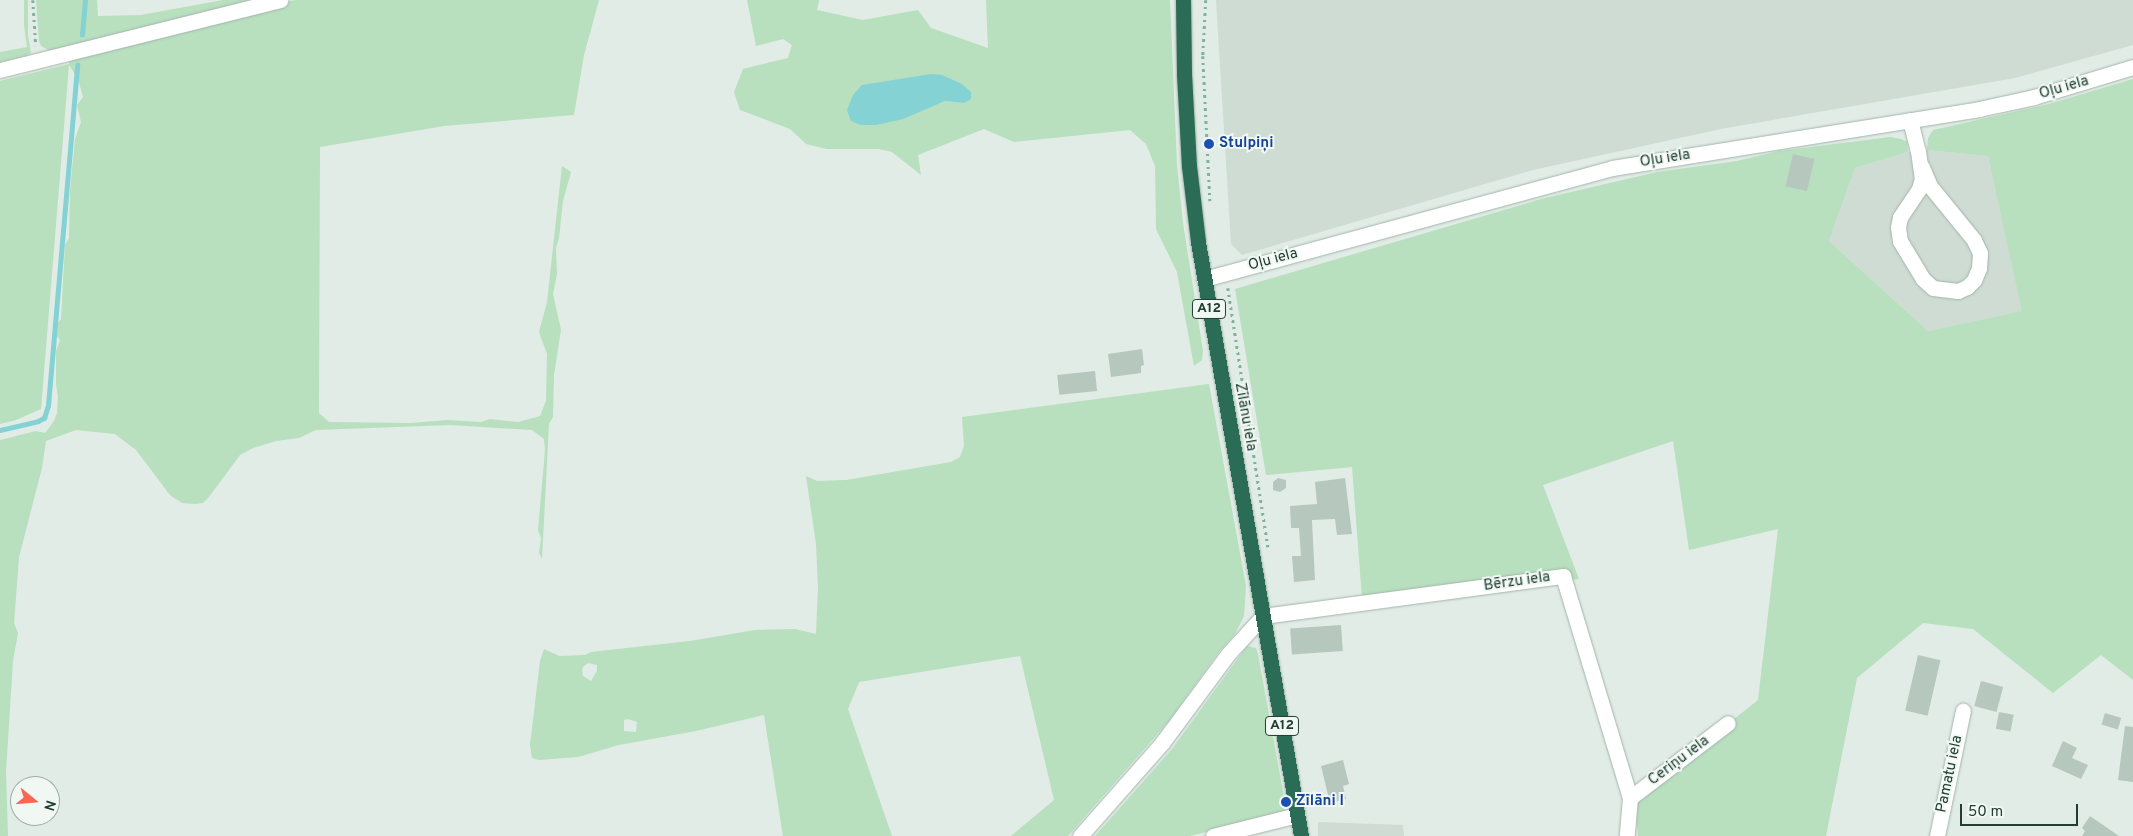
<!DOCTYPE html>
<html>
<head>
<meta charset="utf-8">
<style>
  body { margin:0 }
  #map { position:relative; width:2133px; height:836px; overflow:hidden; background:#e0ece5; font-family:Overpass,sans-serif }
  div>[style] { position:absolute }
  [style*='--x'] { left:calc(var(--x)*1px); top:calc(var(--y)*1px); width:calc(var(--w)*1px); rotate:calc(var(--a)*1deg) }
  .built>* { inset:0; background:#cedcd4 }
  .green>* { inset:0; background:#b8dfbe }
  .water>* { inset:0; background:#85d2d5 }
  .stream>* { height:4.5px; margin:-2.25px; padding:0 2.25px; transform-origin:2.25px; border-radius:2.25px; background:#85d2d5 }
  .building>* { inset:0; background:#b6c7be; transform-origin:0 0 }
  .path>* { height:2.5px; margin-top:-1.25px; transform-origin:0; background:repeating-linear-gradient(90deg,#7fb29c 0 2.5px,transparent 0 6.5px) }
  .roads { filter:drop-shadow(0 0 1px #a3b4ac) drop-shadow(0 0 1px #a3b4ac) }
  .minor>* { height:15px; margin:-7.5px; padding:0 7.5px; transform-origin:7.5px; border-radius:7.5px; background:#fff }
  .highway>* { height:15px; margin:-7.5px; padding:0 7.5px; transform-origin:7.5px; border-radius:7.5px; background:#2a6c56 }
  .dots>* { width:14px; height:14px; translate:-50% -50%; box-sizing:border-box; border:2px solid #f1f8f4; border-radius:50% }
  span { translate:-50% -50%; white-space:nowrap; text-align:center; line-height:1.15; -webkit-text-stroke:4px #f1f8f4; paint-order:stroke }
  .shield-label span { padding:1px 4px; background:#f1f8f4; border:1px solid; border-radius:4px; -webkit-text-stroke-width:0 }
  .shield-label { font-size:14px; color:#203e32; font-weight:700 }
  .street-label { font-size:15px; color:#203e32 }
  .transit-label { font-size:15px; color:#164399; font-weight:700 }
  .left { translate:0 -50%; text-align:left }
  .north { position:absolute; left:10px; top:776px; width:50px; height:50px; box-sizing:border-box; background:#f1f8f4; border:1px solid #9daea6; border-radius:50%; rotate:107deg; font-size:14px; font-weight:700; line-height:20px; text-align:center; color:#203e32 }
  .north::after { content:''; display:block; margin:auto; width:18px; height:22px; background:#fa6651; clip-path:polygon(50% 0,100% 100%,50% 72%,0 100%) }
  .scale { position:absolute; left:1960px; top:804px; width:118px; height:22px; box-sizing:border-box; border:2px solid #203e32; border-top:0; padding-left:6px; font-size:15px; line-height:18px; white-space:nowrap; color:#203e32; -webkit-text-stroke:4px #f1f8f4; paint-order:stroke }
</style>
</head>
<body>
<div id="map">
  <div class="built">
    <i style="clip-path:polygon(1216px 0,2133px 0,2133px 45px,2015px 78px,1721px 129px,1533px 170px,1242px 255px,1231px 244px)"></i>
    <i style="clip-path:polygon(1927px 150px,1988px 156px,2023px 311px,1928px 331px,1829px 241px,1855px 168px,1908px 152px)"></i>
    <i style="clip-path:polygon(1318px 822px,1403px 825px,1404px 836px,1318px 836px)"></i>
  </div>
  <div class="green">
    <i style="clip-path:polygon(24px 0,28px 0,28px 35px,31px 53px,26px 56px,0 62px,0 52px,27px 47px,24px 25px)"></i>
    <i style="clip-path:polygon(36px 0,97px 0,98px 16px,141px 15px,223px 0,250px 0,50px 51px,41px 46px,39px 41px)"></i>
    <i style="clip-path:polygon(295px 0,599px 0,584px 55px,574px 115px,444px 126px,320px 147px,319px 413px,329px 422px,411px 423px,447px 420px,481px 422px,490px 419px,518px 422px,540px 416px,546px 401px,547px 354px,539px 332px,547px 302px,562px 166px,571px 172px,563px 201px,559px 238px,556px 248px,557px 274px,553px 294px,561px 330px,554px 375px,553px 417px,549px 424px,542px 559px,539px 553px,541px 538px,538px 530px,545px 450px,544px 439px,532px 430px,450px 425px,316px 430px,299px 438px,276px 441px,253px 448px,240px 455px,209px 497px,203px 503px,195px 504px,182px 503px,170px 495px,136px 450px,115px 434px,76px 430px,46px 441px,42px 468px,19px 557px,14px 623px,18px 633px,13px 661px,6px 772px,8px 836px,0 836px,0 440px,36px 431px,45px 433px,54px 421px,57px 413px,58px 397px,56px 384px,56px 351px,60px 340px,57px 336px,58px 323px,61px 319px,65px 245px,69px 238px,70px 190px,75px 139px,81px 122px,77px 105px,83px 97px,78px 79px,69px 65px,41px 409px,16px 420px,0 424px,0 81px,69px 64px,70px 56px)"></i>
    <i style="clip-path:polygon(evenodd,747px 0,819px 0,817px 10px,863px 20px,918px 10px,931px 28px,988px 48px,986px 0,1170px 0,1177px 165px,1183px 223px,1203px 351px,1202px 360px,1194px 366px,1177px 272px,1156px 229px,1155px 166px,1146px 144px,1130px 130px,1014px 142px,984px 129px,918px 155px,921px 175px,892px 152px,879px 149px,827px 149px,806px 144px,790px 129px,740px 110px,734px 92px,743px 69px,788px 58px,792px 45px,783px 39px,756px 46px,747px 0,962px 84px,964px 103px,945px 101px,928px 107px,962px 84px)"></i>
    <i style="clip-path:polygon(2133px 79px,2133px 680px,2101px 655px,2053px 693px,1973px 629px,1923px 623px,1857px 678px,1826px 836px,1638px 836px,1634px 799px,1758px 700px,1778px 529px,1689px 550px,1673px 441px,1543px 485px,1579px 579px,1363px 611px,1352px 467px,1266px 475px,1235px 289px,1541px 199px,1657px 172px,1737px 161px,1779px 151px,1890px 137px,1901px 139px,1907px 142px,1908px 152px,1855px 168px,1829px 241px,1928px 331px,2022px 311px,1988px 156px,1927px 150px,1928px 138px,1933px 130px,2049px 104px)"></i>
    <i style="clip-path:polygon(evenodd,1209px 384px,1246px 586px,1244px 616px,1235px 634px,1219px 652px,1169px 721px,1068px 836px,1011px 836px,1054px 800px,1020px 656px,859px 682px,848px 709px,892px 836px,783px 836px,764px 715px,696px 731px,619px 745px,578px 757px,539px 760px,532px 758px,530px 745px,540px 661px,544px 649px,559px 656px,585px 655px,591px 652px,690px 641px,755px 630px,795px 629px,816px 634px,818px 587px,816px 544px,806px 476px,817px 481px,846px 480px,951px 462px,960px 457px,964px 446px,962px 417px,1209px 384px,588px 663px,597px 665px,597px 671px,591px 681px,583px 676px,582px 671px,583px 667px,588px 663px,1209px 384px,628px 719px,637px 722px,636px 732px,624px 731px,624px 720px,628px 719px)"></i>
    <i style="clip-path:polygon(1247px 646px,1256px 648px,1258px 654px,1286px 808px,1283px 813px,1190px 836px,1095px 836px,1172px 749px)"></i>
  </div>
  <div class="water">
    <i style="clip-path:polygon(931px 74px,942px 75px,962px 84px,971px 92px,971px 99px,964px 103px,945px 101px,903px 119px,876px 125px,861px 125px,851px 121px,847px 110px,853px 95px,862px 85px)"></i>
  </div>
  <div class="stream">
    <i style="--x:82;--y:35;--w:35;--a:-85"></i>
    <i style="--x:0;--y:430;--w:39;--a:-13"></i>
    <i style="--x:38;--y:421;--w:7;--a:-27"></i>
    <i style="--x:44;--y:418;--w:13;--a:-72"></i>
    <i style="--x:48;--y:406;--w:342;--a:-85.1"></i>
  </div>
  <div class="building">
    <i style="left:1793px;top:154px;width:22px;height:33px;rotate:13deg"></i>
    <i style="clip-path:polygon(1142px 349px,1144px 365px,1141px 366px,1141px 373px,1111px 377px,1108px 354px)"></i>
    <i style="left:1095px;top:371px;width:20px;height:38px;rotate:84deg"></i>
    <i style="clip-path:polygon(1278px 478px,1286px 480px,1286px 488px,1280px 492px,1273px 490px,1273px 482px)"></i>
    <i style="clip-path:polygon(1345px 478px,1352px 534px,1337px 535px,1335px 519px,1312px 520px,1315px 580px,1294px 582px,1292px 556px,1301px 556px,1299px 528px,1291px 528px,1290px 506px,1317px 504px,1315px 482px)"></i>
    <i style="left:1341px;top:625px;width:26px;height:51px;rotate:86deg"></i>
    <i style="left:1918px;top:655px;width:23px;height:57px;rotate:13deg"></i>
    <i style="left:1981px;top:681px;width:23px;height:26px;rotate:15deg"></i>
    <i style="left:1999px;top:712px;width:15px;height:17px;rotate:11deg"></i>
    <i style="left:2105px;top:713px;width:17px;height:12px;rotate:17deg"></i>
    <i style="clip-path:polygon(2125px 726px,2133px 727px,2133px 782px,2118px 780px)"></i>
    <i style="clip-path:polygon(2063px 741px,2077px 748px,2072px 758px,2088px 765px,2081px 779px,2052px 766px)"></i>
    <i style="clip-path:polygon(1343px 760px,1349px 784px,1343px 786px,1346px 799px,1330px 803px,1321px 766px)"></i>
    <i style="clip-path:polygon(2090px 816px,2119px 836px,2082px 836px,2085px 831px,2082px 828px)"></i>
  </div>
  <div class="path">
    <i style="--x:33;--y:0;--w:46;--a:86.3"></i>
    <i style="--x:1206;--y:0;--w:56;--a:93.1"></i>
    <i style="--x:1203;--y:56;--w:145;--a:87.2"></i>
    <i style="--x:1228;--y:288;--w:262;--a:81.2"></i>
  </div>
  <div class="roads">
    <div class="minor">
      <i style="--x:0;--y:70;--w:289;--a:-14"></i>
      <i style="--x:1910;--y:120;--w:32;--a:76"></i>
      <i style="--x:1918;--y:151;--w:27;--a:82"></i>
      <i style="--x:1922;--y:178;--w:11;--a:105"></i>
      <i style="--x:1919;--y:189;--w:34;--a:124"></i>
      <i style="--x:1900;--y:217;--w:10;--a:101"></i>
      <i style="--x:1898;--y:227;--w:14;--a:82"></i>
      <i style="--x:1900;--y:241;--w:44;--a:58.8"></i>
      <i style="--x:1923;--y:279;--w:13;--a:42"></i>
      <i style="--x:1933;--y:288;--w:25;--a:7"></i>
      <i style="--x:1958;--y:291;--w:10;--a:-24"></i>
      <i style="--x:1967;--y:287;--w:10;--a:-45"></i>
      <i style="--x:1974;--y:280;--w:13;--a:-67"></i>
      <i style="--x:1979;--y:268;--w:15;--a:-86"></i>
      <i style="--x:1980;--y:253;--w:14;--a:-115"></i>
      <i style="--x:1974;--y:240;--w:70;--a:-129.2"></i>
      <i style="--x:1930;--y:186;--w:21;--a:-113"></i>
      <i style="--x:1204;--y:279;--w:423;--a:-15.2"></i>
      <i style="--x:1612;--y:168;--w:372;--a:-9.1"></i>
      <i style="--x:1979;--y:109;--w:56;--a:-12.3"></i>
      <i style="--x:2034;--y:97;--w:103;--a:-16.9"></i>
      <i style="--x:1630;--y:798;--w:123;--a:-37.4"></i>
      <i style="--x:1080;--y:836;--w:124;--a:-48.6"></i>
      <i style="--x:1162;--y:743;--w:111;--a:-53.4"></i>
      <i style="--x:1228;--y:654;--w:52;--a:-47.4"></i>
      <i style="--x:1263;--y:616;--w:303;--a:-7.6"></i>
      <i style="--x:1563;--y:576;--w:232;--a:73.2"></i>
      <i style="--x:1630;--y:798;--w:38;--a:95"></i>
      <i style="--x:1213;--y:836;--w:87;--a:-14"></i>
      <i style="--x:1937;--y:836;--w:128;--a:-78.3"></i>
    </div>
    <div class="highway">
      <i style="--x:1183;--y:0;--w:74;--a:89.2"></i>
      <i style="--x:1184;--y:74;--w:92;--a:86.9"></i>
      <i style="--x:1189;--y:166;--w:77;--a:83.2"></i>
      <i style="--x:1198;--y:242;--w:603;--a:80.16"></i>
    </div>
  </div>
  <div class="dots">
    <i style="left:1209px;top:144px;background:#1a4fb4"></i>
    <i style="left:1286px;top:802px;background:#1a4fb4"></i>
  </div>
  <div class="shield-label">
    <span style="left:1209px;top:309px">A12</span>
    <span style="left:1282px;top:726px">A12</span>
  </div>
  <div class="street-label">
    <span style="left:2064px;top:88px;rotate:-16deg">Oļu iela</span>
    <span style="left:1665px;top:159px;rotate:-9deg">Oļu iela</span>
    <span style="left:1273px;top:260px;rotate:-15deg">Oļu iela</span>
    <span style="left:1245px;top:417px;rotate:80deg">Zīlānu iela</span>
    <span style="left:1517px;top:582px;rotate:-8deg">Bērzu iela</span>
    <span style="left:1679px;top:761px;rotate:-37deg">Ceriņu iela</span>
    <span style="left:1950px;top:774px;rotate:-78deg">Pamatu iela</span>
  </div>
  <div class="transit-label">
    <span class="left" style="left:1219px;top:144px">Stulpiņi</span>
    <span class="left" style="left:1296px;top:802px">Zīlāni I</span>
  </div>
  <div class="north">N</div>
  <div class="scale">50 m</div>
</div>
</body>
</html>
